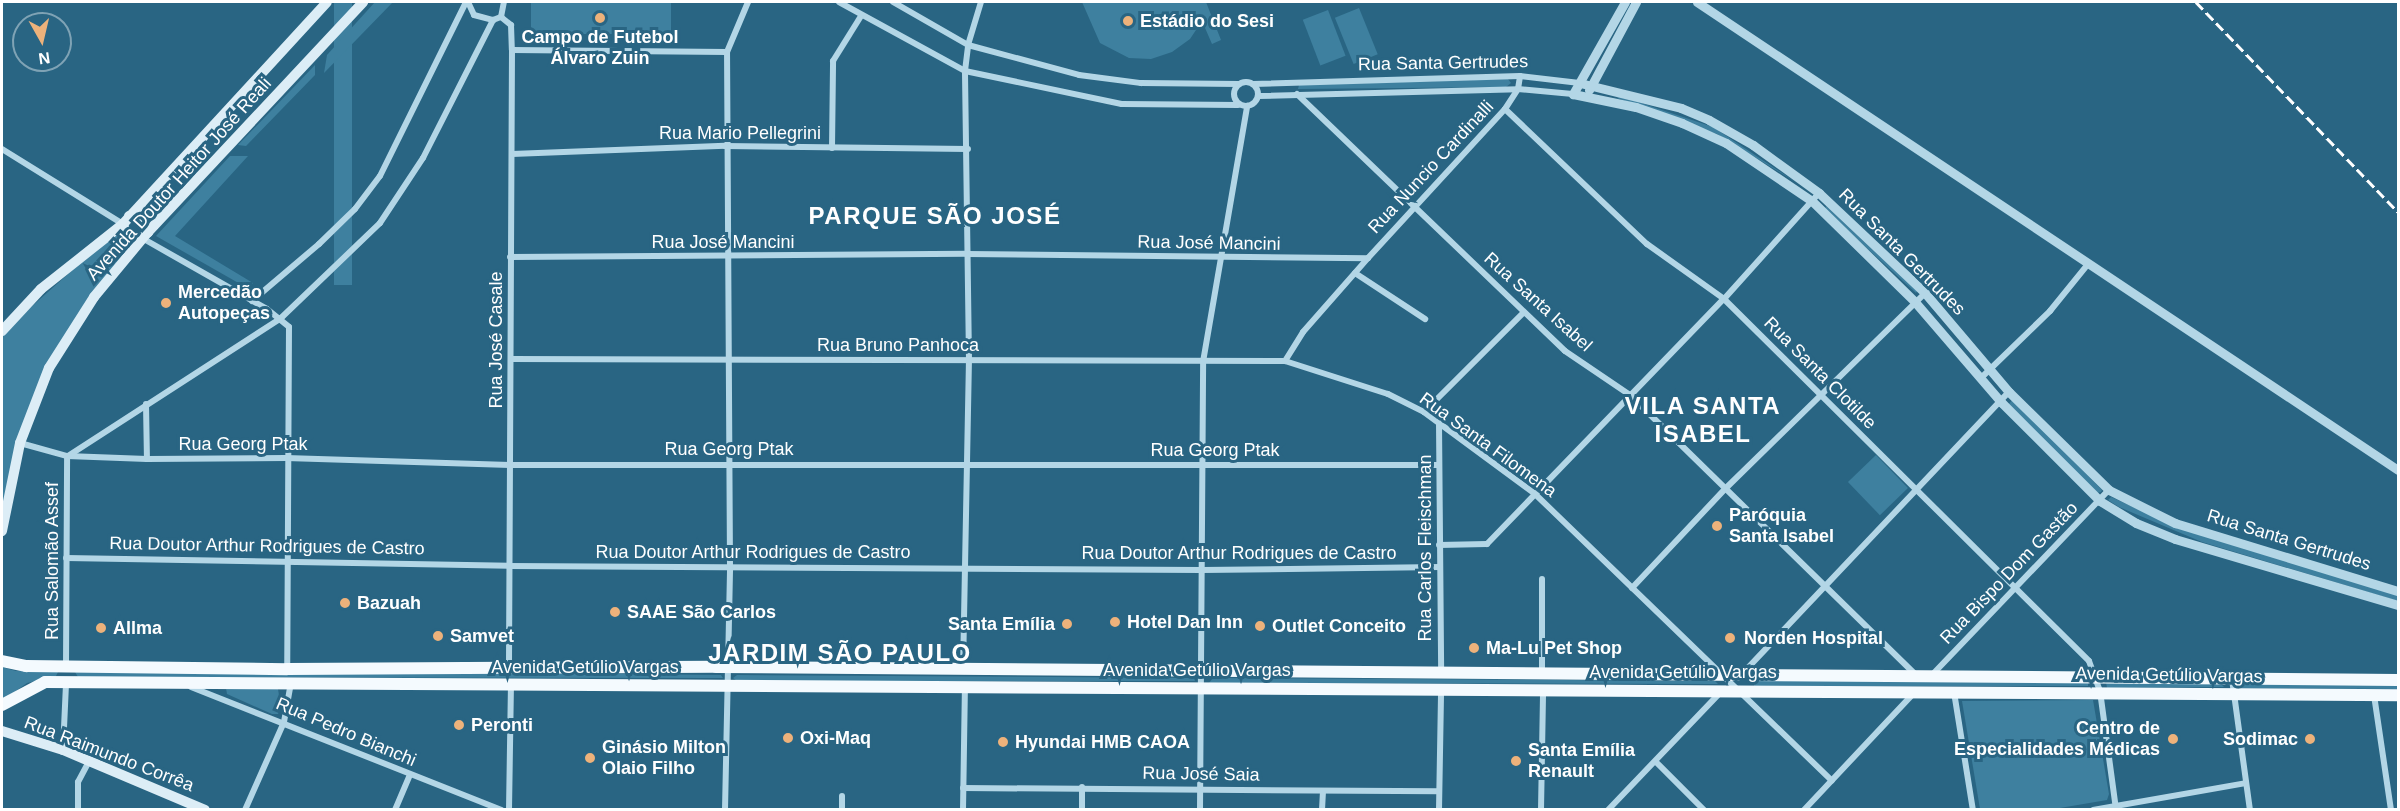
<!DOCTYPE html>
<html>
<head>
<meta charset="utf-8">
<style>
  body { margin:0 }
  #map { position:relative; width:2400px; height:811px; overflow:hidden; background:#296583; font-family:Helvetica,sans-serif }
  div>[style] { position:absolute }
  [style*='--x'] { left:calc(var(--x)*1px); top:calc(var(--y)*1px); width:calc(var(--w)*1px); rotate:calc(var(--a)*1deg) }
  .green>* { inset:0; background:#3e809f; transform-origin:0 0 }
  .minor>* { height:6px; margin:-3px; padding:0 3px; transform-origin:3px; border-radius:3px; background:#b3d6e6 }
  .minor>.ring { margin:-3px; padding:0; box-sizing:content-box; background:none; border:6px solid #b3d6e6; border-radius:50% }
  .tertiary>* { height:9px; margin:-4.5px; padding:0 4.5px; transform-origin:4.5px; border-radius:4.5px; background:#b3d6e6 }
  .secondary>* { height:10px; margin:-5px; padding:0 5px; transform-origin:5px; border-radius:5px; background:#dcedf6 }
  .primary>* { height:12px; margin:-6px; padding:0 6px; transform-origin:6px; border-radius:6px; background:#f4fafe }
  .rail>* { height:3px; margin-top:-1.5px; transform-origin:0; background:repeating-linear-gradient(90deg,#fff 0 10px,transparent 0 14.5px) }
  .dots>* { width:16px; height:16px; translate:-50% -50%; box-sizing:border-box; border:3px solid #296583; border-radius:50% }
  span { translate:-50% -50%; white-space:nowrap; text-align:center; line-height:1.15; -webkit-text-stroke:6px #296583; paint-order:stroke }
  .poi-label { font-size:18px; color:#fff; font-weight:700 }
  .left { translate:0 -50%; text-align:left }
  .right { translate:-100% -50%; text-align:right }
  .street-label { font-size:18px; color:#fff }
  .district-label { font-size:24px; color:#fff; font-weight:700; letter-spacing:1.5px }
  .frame { position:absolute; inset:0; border:3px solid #fff; pointer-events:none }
  .north { position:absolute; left:12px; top:12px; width:60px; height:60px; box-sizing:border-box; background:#296583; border:2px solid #7fa3b5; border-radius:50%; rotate:172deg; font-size:16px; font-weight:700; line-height:24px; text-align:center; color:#fff }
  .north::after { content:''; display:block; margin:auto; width:21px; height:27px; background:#edb27b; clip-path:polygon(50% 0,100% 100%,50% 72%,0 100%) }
</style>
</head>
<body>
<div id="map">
  <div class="green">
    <i style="left:334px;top:2px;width:18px;height:283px"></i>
    <i style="clip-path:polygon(375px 2px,393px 2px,324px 73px,327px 55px)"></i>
    <i style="left:531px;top:2px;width:140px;height:32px"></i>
    <i style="clip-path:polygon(1082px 2px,1206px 2px,1221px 40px,1212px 44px,1202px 21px,1190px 39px,1172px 52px,1151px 59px,1129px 58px,1100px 43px)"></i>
    <i style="left:1359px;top:8px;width:50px;height:26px;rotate:68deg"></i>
    <i style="left:1328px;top:10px;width:49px;height:27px;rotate:69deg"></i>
    <i style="clip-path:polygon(315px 65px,315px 75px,246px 146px,238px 145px)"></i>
    <i style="clip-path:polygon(1508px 79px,1511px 83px,1506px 87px,1298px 89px,1299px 85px)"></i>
    <i style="clip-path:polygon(1620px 96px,1713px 127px,1797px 183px,1717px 134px,1617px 98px)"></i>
    <i style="clip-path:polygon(230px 156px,248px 156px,175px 236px,253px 283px,249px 289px,156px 236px)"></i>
    <i style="clip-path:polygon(1826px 206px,1917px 291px,1916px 293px,1825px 210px)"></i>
    <i style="clip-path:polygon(122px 226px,139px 239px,48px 367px,2px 519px,2px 333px)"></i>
    <i style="clip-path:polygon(2013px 399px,2102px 490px,2101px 492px,2097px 493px,2008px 405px)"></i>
    <i style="left:1876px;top:455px;width:46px;height:39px;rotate:46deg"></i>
    <i style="clip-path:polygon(2111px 497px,2173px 525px,2398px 595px,2398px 601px,2202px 542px,2119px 507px,2108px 500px)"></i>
    <i style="clip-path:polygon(2px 667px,16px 671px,58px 672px,56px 676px,27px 683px,2px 701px)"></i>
    <i style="clip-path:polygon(327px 671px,721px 675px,723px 678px,78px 677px,75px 672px)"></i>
    <i style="clip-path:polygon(737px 675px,1194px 678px,1195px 681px,737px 681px,733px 678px)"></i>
    <i style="clip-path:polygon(1213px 678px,1715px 681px,1718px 684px,1209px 683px)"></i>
    <i style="left:1754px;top:681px;width:334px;height:5px"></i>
    <i style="clip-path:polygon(2106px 682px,2221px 684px,2224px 687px,2107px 688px)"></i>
    <i style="clip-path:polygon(2243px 684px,2398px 684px,2398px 689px,2241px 688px)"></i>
    <i style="clip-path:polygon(226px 688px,278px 689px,281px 708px,278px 714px,272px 714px,227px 694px)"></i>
    <i style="clip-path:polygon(2093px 700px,2109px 794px,2107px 800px,2054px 809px,1980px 809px,1962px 701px)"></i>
  </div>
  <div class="minor">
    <i style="--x:468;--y:2;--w:14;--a:65"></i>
    <i style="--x:474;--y:15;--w:20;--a:15"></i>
    <i style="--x:493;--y:20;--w:9;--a:-21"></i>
    <i style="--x:501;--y:17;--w:15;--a:-79"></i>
    <i style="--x:839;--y:2;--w:144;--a:28.7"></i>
    <i style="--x:965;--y:71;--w:160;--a:11.9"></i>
    <i style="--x:1122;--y:104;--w:116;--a:0.5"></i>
    <i style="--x:893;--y:2;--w:86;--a:29.8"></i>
    <i style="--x:968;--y:45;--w:115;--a:15.1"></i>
    <i style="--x:1079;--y:75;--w:63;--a:7.4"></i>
    <i style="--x:1141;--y:83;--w:98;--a:0.6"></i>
    <i style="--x:501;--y:17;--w:13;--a:39"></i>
    <i style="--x:511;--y:25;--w:25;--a:88"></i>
    <i style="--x:512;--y:50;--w:618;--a:90.28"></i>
    <i style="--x:512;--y:50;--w:215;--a:0.5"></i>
    <i class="ring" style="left:1234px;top:82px;width:18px;height:18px"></i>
    <i style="--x:1253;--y:84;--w:267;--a:-1.7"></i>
    <i style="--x:1520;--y:76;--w:60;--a:6.7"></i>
    <i style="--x:1297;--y:94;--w:371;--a:43.8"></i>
    <i style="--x:1565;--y:351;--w:78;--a:34.1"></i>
    <i style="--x:1630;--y:395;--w:402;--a:44.4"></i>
    <i style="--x:1258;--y:96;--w:260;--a:-1.5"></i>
    <i style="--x:1518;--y:89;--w:55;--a:5.2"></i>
    <i style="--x:1505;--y:109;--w:196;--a:43.6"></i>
    <i style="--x:1647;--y:244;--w:95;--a:35.5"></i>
    <i style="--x:1724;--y:299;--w:514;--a:44.76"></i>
    <i style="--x:2089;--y:661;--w:32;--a:70"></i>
    <i style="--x:2100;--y:691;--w:120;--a:82.3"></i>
    <i style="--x:832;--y:148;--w:87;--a:-89.3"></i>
    <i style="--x:833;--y:61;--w:53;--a:-58.1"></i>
    <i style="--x:2;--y:149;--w:142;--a:31.8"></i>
    <i style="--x:512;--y:154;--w:213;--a:-2.2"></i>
    <i style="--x:725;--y:146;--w:243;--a:0.7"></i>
    <i style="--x:142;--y:238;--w:144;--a:29.6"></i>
    <i style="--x:267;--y:309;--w:28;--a:39"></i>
    <i style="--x:289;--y:327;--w:342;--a:90.3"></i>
    <i style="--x:510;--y:257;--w:457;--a:-0.4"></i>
    <i style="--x:967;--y:254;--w:401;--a:0.6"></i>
    <i style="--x:1355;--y:273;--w:84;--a:33.3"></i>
    <i style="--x:252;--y:301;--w:88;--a:-40.4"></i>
    <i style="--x:319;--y:244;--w:50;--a:-44.2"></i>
    <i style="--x:355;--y:209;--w:41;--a:-52.9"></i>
    <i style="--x:380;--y:176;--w:194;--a:-63.7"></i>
    <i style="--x:511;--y:359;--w:774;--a:0.15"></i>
    <i style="--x:1285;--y:361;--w:108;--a:17.8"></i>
    <i style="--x:1388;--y:394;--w:40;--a:26.6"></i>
    <i style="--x:1424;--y:412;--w:137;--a:36.4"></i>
    <i style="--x:1534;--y:493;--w:414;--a:44"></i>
    <i style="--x:1285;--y:361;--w:34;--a:-58"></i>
    <i style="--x:1303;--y:332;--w:98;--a:-48.7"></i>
    <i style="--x:1368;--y:258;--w:202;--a:-47.4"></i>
    <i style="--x:1505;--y:109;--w:24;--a:-57"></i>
    <i style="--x:1518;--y:89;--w:13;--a:-81"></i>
    <i style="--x:1982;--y:377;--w:95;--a:-44.1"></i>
    <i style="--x:2050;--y:311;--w:60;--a:-51"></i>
    <i style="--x:146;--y:404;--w:55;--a:89"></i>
    <i style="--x:1424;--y:412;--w:141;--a:-45"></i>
    <i style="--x:1439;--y:423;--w:249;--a:89.5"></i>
    <i style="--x:20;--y:443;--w:49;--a:15.5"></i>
    <i style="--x:67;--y:456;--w:80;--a:2.1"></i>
    <i style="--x:147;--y:459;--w:139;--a:-0.4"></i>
    <i style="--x:286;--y:458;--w:224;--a:1.8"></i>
    <i style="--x:510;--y:465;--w:929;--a:0"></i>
    <i style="--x:68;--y:456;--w:254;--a:-32.9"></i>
    <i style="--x:281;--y:318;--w:137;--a:-43.8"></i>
    <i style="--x:380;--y:223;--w:78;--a:-56.5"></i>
    <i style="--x:423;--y:158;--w:155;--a:-63.1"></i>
    <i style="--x:1439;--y:545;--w:48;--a:-1.2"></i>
    <i style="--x:1487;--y:544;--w:341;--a:-46"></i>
    <i style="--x:1724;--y:299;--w:142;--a:-48.1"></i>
    <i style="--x:66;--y:558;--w:443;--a:1"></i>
    <i style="--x:509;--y:566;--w:693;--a:0.33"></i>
    <i style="--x:1202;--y:570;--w:238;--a:-0.7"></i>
    <i style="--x:1542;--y:579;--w:93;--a:90"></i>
    <i style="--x:1632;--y:588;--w:137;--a:-46.8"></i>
    <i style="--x:1726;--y:488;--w:279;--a:-44.4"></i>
    <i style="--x:66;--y:666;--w:210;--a:-89.7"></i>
    <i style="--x:963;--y:671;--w:311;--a:-88.9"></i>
    <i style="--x:969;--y:360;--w:289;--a:-90.8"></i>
    <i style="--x:965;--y:71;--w:26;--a:-83"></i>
    <i style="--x:968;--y:45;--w:45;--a:-73.2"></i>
    <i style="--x:1742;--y:674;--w:388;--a:-46.6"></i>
    <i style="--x:1931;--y:676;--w:257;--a:-46.3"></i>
    <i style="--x:2232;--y:679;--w:132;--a:82.2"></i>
    <i style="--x:191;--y:687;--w:334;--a:21.6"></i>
    <i style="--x:1954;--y:692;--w:120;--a:80.9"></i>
    <i style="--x:2374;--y:695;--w:116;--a:81.6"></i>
    <i style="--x:63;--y:750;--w:67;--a:-87.4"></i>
    <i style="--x:1656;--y:762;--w:68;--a:45"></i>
    <i style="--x:963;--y:788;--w:476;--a:0.4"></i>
    <i style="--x:78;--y:810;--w:28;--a:-90"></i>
    <i style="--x:78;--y:782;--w:24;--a:-62"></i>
    <i style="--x:245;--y:810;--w:96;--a:-66.1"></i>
    <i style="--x:284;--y:722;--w:40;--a:-80"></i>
    <i style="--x:395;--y:810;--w:38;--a:-67"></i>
    <i style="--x:509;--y:810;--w:125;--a:-89.1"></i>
    <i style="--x:725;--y:810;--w:243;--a:-88.8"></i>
    <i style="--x:730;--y:567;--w:515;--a:-90.33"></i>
    <i style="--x:727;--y:52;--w:54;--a:-67.2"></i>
    <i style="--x:842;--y:810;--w:14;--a:-90"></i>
    <i style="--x:963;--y:810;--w:123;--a:-89.1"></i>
    <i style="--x:1082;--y:810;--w:23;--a:-90"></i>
    <i style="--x:1200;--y:810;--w:448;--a:-89.6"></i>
    <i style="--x:1203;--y:362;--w:260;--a:-80.2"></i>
    <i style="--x:1322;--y:810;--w:19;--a:-87"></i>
    <i style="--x:1439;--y:810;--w:120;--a:-89"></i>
    <i style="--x:1541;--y:810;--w:120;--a:-89"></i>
    <i style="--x:1608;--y:810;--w:162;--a:-46.3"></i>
    <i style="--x:1804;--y:810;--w:159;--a:-46.8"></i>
    <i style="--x:2093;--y:810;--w:155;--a:-10"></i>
  </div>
  <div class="tertiary">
    <i style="--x:1625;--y:2;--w:106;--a:119.5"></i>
    <i style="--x:1573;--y:94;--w:64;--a:11.7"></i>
    <i style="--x:1636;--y:107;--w:49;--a:19.2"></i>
    <i style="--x:1682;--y:123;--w:48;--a:24.4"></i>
    <i style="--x:1726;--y:143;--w:104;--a:34"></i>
    <i style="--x:1812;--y:201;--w:144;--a:44.4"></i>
    <i style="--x:1915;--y:302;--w:133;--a:49.3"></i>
    <i style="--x:2002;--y:403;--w:139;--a:45"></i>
    <i style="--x:2100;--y:501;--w:42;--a:31.4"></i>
    <i style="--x:2136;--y:523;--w:42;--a:22.3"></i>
    <i style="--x:2175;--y:539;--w:233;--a:16.5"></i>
    <i style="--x:1697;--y:2;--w:843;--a:33.73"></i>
    <i style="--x:1580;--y:83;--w:104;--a:13.9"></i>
    <i style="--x:1681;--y:108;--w:30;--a:23"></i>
    <i style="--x:1709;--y:120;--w:51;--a:29.6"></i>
    <i style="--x:1753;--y:145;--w:82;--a:36"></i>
    <i style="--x:1819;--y:193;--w:146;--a:43.3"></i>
    <i style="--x:1925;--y:293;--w:130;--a:49.7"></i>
    <i style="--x:2009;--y:392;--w:140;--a:44.4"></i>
    <i style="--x:2109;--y:490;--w:74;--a:26.6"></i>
    <i style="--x:2175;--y:523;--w:233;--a:17"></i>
    <i style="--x:1589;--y:90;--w:100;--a:-61.9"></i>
  </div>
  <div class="secondary">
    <i style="--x:129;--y:216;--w:12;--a:5"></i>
    <i style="--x:141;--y:217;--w:17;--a:65"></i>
    <i style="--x:123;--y:224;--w:9;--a:72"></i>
    <i style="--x:126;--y:233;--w:17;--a:17"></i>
    <i style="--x:2;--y:331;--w:57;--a:-47.1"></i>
    <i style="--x:41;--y:289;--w:105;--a:-38.4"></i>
    <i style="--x:123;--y:224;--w:301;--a:-47.4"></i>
    <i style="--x:2;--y:531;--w:90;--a:-78.4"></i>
    <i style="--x:20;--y:443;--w:80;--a:-68.9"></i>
    <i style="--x:49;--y:368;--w:84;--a:-57.6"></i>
    <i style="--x:94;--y:297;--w:85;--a:-50.3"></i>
    <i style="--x:148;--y:232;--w:315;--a:-46.9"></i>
    <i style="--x:2;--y:731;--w:64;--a:17.3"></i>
    <i style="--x:63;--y:750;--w:154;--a:22.9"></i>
  </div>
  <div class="primary">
    <i style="--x:2;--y:661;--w:25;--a:12"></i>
    <i style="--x:26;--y:666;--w:261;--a:0.7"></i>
    <i style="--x:287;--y:669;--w:429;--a:-0.3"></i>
    <i style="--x:716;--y:667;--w:1682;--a:0.44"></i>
    <i style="--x:2;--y:705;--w:49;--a:-28.1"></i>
    <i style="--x:45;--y:682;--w:2353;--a:0.32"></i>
  </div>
  <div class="rail">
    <i style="--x:2196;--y:2;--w:291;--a:46.1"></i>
  </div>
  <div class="dots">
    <i style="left:600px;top:18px;background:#edb27b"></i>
    <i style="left:1128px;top:21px;background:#edb27b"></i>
    <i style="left:166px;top:303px;background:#edb27b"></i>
    <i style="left:1717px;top:526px;background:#edb27b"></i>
    <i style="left:345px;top:603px;background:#edb27b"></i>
    <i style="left:615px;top:612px;background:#edb27b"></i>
    <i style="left:1115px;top:622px;background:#edb27b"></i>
    <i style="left:1067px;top:624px;background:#edb27b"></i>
    <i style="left:1260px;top:626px;background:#edb27b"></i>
    <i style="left:101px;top:628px;background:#edb27b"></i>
    <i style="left:438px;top:636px;background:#edb27b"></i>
    <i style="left:1730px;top:638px;background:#edb27b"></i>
    <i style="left:1474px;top:648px;background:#edb27b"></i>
    <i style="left:459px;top:725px;background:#edb27b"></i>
    <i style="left:788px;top:738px;background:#edb27b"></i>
    <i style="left:2173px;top:739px;background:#edb27b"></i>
    <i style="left:2310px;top:739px;background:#edb27b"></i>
    <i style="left:1003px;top:742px;background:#edb27b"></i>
    <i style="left:590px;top:758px;background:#edb27b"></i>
    <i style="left:1516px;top:761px;background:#edb27b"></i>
  </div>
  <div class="poi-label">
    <span class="left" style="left:1140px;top:21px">Estádio do Sesi</span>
    <span style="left:600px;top:48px">Campo de Futebol<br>Álvaro Zuin</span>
    <span class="left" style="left:178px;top:303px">Mercedão<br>Autopeças</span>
    <span class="left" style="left:1729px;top:526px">Paróquia<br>Santa Isabel</span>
    <span class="left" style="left:357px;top:603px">Bazuah</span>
    <span class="left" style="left:627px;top:612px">SAAE São Carlos</span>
    <span class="left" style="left:1127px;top:622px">Hotel Dan Inn</span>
    <span class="right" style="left:1055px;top:624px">Santa Emília</span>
    <span class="left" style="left:1272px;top:626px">Outlet Conceito</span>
    <span class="left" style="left:113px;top:628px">Allma</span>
    <span class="left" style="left:450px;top:636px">Samvet</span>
    <span class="left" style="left:1744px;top:638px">Norden Hospital</span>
    <span class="left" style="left:1486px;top:648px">Ma-Lu Pet Shop</span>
    <span class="left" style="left:471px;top:725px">Peronti</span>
    <span class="right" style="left:2160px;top:739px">Centro de<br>Especialidades Médicas</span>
    <span class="left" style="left:800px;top:738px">Oxi-Maq</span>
    <span class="right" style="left:2298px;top:739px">Sodimac</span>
    <span class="left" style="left:1015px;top:742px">Hyundai HMB CAOA</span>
    <span class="left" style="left:602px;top:758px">Ginásio Milton<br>Olaio Filho</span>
    <span class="left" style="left:1528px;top:761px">Santa Emília<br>Renault</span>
  </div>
  <div class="street-label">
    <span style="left:1443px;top:63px;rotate:-1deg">Rua Santa Gertrudes</span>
    <span style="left:740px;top:133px">Rua Mario Pellegrini</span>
    <span style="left:1431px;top:167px;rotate:-47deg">Rua Nuncio Cardinalli</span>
    <span style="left:179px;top:179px;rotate:-48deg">Avenida Doutor Heitor José Reali</span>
    <span style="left:723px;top:242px">Rua José Mancini</span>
    <span style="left:1209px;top:243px;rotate:1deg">Rua José Mancini</span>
    <span style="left:1902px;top:252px;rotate:45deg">Rua Santa Gertrudes</span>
    <span style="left:1538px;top:302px;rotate:42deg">Rua Santa Isabel</span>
    <span style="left:496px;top:340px;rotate:-90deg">Rua José Casale</span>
    <span style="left:898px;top:345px">Rua Bruno Panhoca</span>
    <span style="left:1820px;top:373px;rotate:45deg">Rua Santa Clotilde</span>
    <span style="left:243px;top:444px">Rua Georg Ptak</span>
    <span style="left:1488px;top:445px;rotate:36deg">Rua Santa Filomena</span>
    <span style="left:729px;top:449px">Rua Georg Ptak</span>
    <span style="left:1215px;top:450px">Rua Georg Ptak</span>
    <span style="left:2289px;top:540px;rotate:17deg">Rua Santa Gertrudes</span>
    <span style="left:267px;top:546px;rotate:1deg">Rua Doutor Arthur Rodrigues de Castro</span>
    <span style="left:1425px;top:548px;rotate:-90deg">Rua Carlos Fleischman</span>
    <span style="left:753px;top:552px">Rua Doutor Arthur Rodrigues de Castro</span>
    <span style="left:1239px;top:553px">Rua Doutor Arthur Rodrigues de Castro</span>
    <span style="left:52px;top:561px;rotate:-90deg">Rua Salomão Assef</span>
    <span style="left:2009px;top:573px;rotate:-46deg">Rua Bispo Dom Gastão</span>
    <span style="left:585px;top:667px">Avenida Getúlio Vargas</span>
    <span style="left:1197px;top:670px">Avenida Getúlio Vargas</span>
    <span style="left:1683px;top:672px">Avenida Getúlio Vargas</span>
    <span style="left:2169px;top:675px;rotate:1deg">Avenida Getúlio Vargas</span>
    <span style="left:346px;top:732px;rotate:23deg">Rua Pedro Bianchi</span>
    <span style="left:109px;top:754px;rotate:21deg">Rua Raimundo Corrêa</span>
    <span style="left:1201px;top:774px;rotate:1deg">Rua José Saia</span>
  </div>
  <div class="district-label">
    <span style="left:935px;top:216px">PARQUE SÃO JOSÉ</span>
    <span style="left:1703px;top:420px">VILA SANTA<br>ISABEL</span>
    <span style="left:840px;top:653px">JARDIM SÃO PAULO</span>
  </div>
  <div class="frame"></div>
  <div class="north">N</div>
</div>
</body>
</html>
